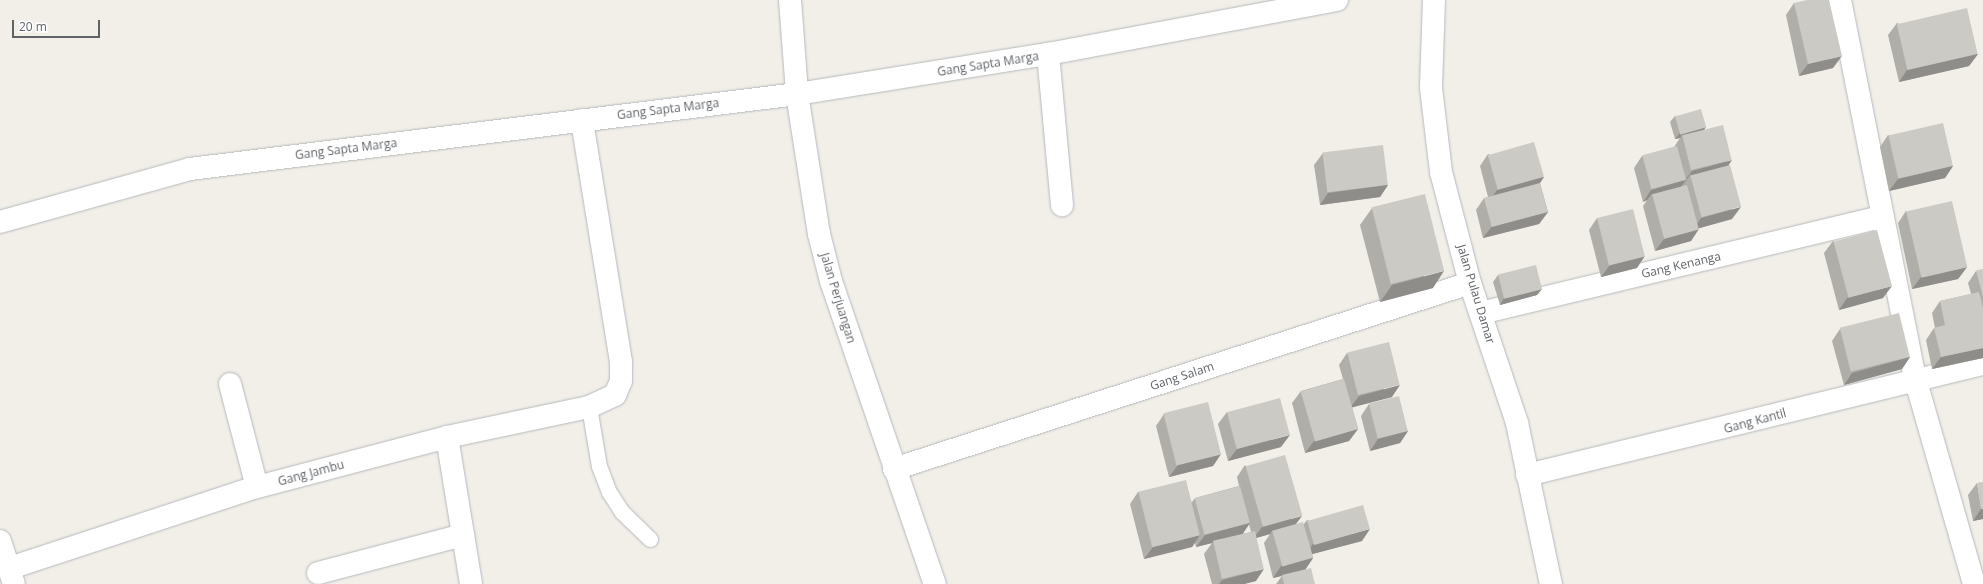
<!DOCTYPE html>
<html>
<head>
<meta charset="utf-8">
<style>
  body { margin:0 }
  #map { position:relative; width:1983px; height:584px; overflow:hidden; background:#f1efe8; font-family:"Open Sans",sans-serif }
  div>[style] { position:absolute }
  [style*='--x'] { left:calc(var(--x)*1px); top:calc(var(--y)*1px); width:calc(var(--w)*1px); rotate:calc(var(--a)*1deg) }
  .roads { filter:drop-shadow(0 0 1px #b5b8bc) drop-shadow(0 0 1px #b5b8bc) }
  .service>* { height:15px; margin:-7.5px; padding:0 7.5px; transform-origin:7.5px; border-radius:7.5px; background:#fff }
  .minor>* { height:22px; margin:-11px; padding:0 11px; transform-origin:11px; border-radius:11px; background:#fff }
  .tertiary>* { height:22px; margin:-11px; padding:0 11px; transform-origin:11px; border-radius:11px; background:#fff }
  .wall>* { inset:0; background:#afaea9 }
  .shaded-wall>* { inset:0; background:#8f8d8a }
  .building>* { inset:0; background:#cccac5; transform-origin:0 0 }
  span { translate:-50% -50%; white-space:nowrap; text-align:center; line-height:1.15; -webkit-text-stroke:3.5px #fff; paint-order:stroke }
  .street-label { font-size:12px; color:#5f6368 }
  .scale { position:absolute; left:12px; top:20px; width:88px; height:18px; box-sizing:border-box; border:2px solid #5f6368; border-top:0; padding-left:5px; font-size:12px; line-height:14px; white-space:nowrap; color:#5f6368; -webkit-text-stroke:3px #fff; paint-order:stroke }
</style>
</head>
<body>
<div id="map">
  <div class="roads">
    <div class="service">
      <i style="--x:589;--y:407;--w:60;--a:80.4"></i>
      <i style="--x:599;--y:466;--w:28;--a:69"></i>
      <i style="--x:609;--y:492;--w:24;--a:57"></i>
      <i style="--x:622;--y:512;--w:39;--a:44"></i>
    </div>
    <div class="minor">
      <i style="--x:790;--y:0;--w:94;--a:85.7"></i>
      <i style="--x:797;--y:94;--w:142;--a:81.1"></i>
      <i style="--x:819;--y:234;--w:49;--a:75.7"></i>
      <i style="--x:831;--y:281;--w:320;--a:71.1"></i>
      <i style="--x:1840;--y:0;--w:385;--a:78.8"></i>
      <i style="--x:1915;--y:378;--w:214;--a:74"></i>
      <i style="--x:1048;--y:54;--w:152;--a:84.7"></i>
      <i style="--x:0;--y:222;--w:197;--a:-15.6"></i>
      <i style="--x:190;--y:169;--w:612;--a:-7.04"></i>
      <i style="--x:797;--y:94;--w:254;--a:-9.1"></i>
      <i style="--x:1048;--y:54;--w:294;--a:-10.6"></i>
      <i style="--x:1481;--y:313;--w:412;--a:-13.5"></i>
      <i style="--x:230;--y:384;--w:106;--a:75.3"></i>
      <i style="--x:447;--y:437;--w:149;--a:80.7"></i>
      <i style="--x:894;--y:469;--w:605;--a:-17.9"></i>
      <i style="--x:1527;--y:475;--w:469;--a:-13.7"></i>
      <i style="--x:0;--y:541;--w:45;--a:72"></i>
      <i style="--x:10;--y:568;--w:260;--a:-18.2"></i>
      <i style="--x:257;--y:487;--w:196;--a:-14.7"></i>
      <i style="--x:447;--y:437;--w:145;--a:-11.9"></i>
      <i style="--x:589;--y:407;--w:29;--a:-25"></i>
      <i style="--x:615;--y:395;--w:15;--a:-67"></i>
      <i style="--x:621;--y:381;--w:19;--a:-90"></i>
      <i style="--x:621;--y:362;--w:245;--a:-99.2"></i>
      <i style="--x:318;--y:573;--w:150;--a:-14.7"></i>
    </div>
    <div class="tertiary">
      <i style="--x:1434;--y:0;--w:88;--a:92"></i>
      <i style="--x:1431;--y:88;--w:85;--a:83.2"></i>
      <i style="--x:1441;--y:172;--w:115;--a:75.4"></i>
      <i style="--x:1470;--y:283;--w:148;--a:71.4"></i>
      <i style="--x:1517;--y:423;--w:165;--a:78.1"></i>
    </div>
  </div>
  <div class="wall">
    <i style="clip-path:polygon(1794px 3px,1833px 68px,1799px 76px,1786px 15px)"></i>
    <i style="clip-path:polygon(1897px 23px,1978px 54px,1969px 66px,1899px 82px,1888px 35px)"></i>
    <i style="clip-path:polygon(1675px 116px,1704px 129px,1729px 165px,1732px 219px,1699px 228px,1691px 241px,1655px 251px,1643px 206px,1647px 200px,1643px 202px,1634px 168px,1642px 156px,1674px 147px,1680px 138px,1675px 139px,1670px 122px)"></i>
    <i style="clip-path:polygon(1888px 135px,1953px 166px,1945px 178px,1889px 191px,1880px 147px)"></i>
    <i style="clip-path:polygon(1323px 153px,1388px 185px,1380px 197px,1320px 205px,1314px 165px)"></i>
    <i style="clip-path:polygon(1488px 154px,1544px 177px,1540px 183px,1548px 212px,1539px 224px,1483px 238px,1476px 210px,1484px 198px,1488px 197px,1480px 166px)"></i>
    <i style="clip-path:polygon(1372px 208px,1433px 288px,1380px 302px,1360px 225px)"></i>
    <i style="clip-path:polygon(1906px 211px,1967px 267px,1958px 279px,1912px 289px,1898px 223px)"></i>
    <i style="clip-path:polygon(1597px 218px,1637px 268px,1601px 277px,1589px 230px)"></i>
    <i style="clip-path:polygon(1833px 241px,1883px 298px,1839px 310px,1824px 253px)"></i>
    <i style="clip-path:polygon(1983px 269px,1983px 358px,1932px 369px,1926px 340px,1934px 328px,1935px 328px,1932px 313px,1940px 301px,1971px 294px,1968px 283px,1976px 271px)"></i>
    <i style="clip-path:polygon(1498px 275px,1542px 289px,1537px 295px,1500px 305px,1493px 282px)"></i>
    <i style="clip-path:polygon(1840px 329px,1910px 357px,1902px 369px,1844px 385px,1832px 341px)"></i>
    <i style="clip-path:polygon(1347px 353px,1392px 397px,1352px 407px,1358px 429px,1349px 441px,1305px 453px,1292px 403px,1301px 391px,1343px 379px,1339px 365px)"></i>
    <i style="clip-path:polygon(1369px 404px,1408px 431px,1400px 443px,1370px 451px,1361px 416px)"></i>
    <i style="clip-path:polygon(1227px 412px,1281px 447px,1228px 461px,1218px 424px)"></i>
    <i style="clip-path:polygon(1164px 414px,1221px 454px,1213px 466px,1169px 477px,1156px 426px)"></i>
    <i style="clip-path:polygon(evenodd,1245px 465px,1296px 524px,1304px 524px,1307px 520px,1362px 541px,1312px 554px,1313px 558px,1305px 570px,1315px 584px,1276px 584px,1282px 576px,1273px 578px,1264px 543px,1270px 534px,1256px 538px,1256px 581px,1244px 584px,1212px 584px,1204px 554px,1212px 543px,1196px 547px,1195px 543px,1192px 547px,1144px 559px,1130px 504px,1138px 492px,1192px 502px,1195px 498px,1239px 486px,1237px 477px,1245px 465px,1249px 524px,1251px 532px,1242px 534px,1249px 524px)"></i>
    <i style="clip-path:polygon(1977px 483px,1983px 519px,1973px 521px,1968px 495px)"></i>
  </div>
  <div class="shaded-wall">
    <i style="clip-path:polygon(1978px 54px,1969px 66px,1899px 82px,1907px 70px)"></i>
    <i style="clip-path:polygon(1842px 56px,1833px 68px,1799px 76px,1808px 64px)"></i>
    <i style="clip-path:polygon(1706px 127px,1702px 133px,1682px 135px,1680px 138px,1675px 139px,1680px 133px)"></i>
    <i style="clip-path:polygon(1732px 160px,1724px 172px,1690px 175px,1677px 192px,1652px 194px,1647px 200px,1643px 202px,1651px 190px,1685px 180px,1692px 171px)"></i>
    <i style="clip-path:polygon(1953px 166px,1945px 178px,1889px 191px,1898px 179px)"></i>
    <i style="clip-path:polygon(1544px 177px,1536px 189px,1489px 202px,1497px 190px)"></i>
    <i style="clip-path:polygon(1388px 185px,1380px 197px,1320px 205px,1328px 193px)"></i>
    <i style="clip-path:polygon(1741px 207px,1732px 219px,1693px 230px,1701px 218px)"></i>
    <i style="clip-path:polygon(1548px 212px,1539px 224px,1483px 238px,1492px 226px)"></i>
    <i style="clip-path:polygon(1699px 229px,1691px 241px,1655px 251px,1664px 239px)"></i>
    <i style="clip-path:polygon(1645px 256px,1637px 268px,1601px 277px,1610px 265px)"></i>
    <i style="clip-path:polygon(1967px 267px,1958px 279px,1912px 289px,1921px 277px)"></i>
    <i style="clip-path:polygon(1444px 271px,1433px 288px,1380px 302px,1392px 285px)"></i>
    <i style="clip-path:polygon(1892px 286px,1883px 298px,1839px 310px,1847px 298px)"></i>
    <i style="clip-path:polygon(1542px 289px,1537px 295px,1500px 305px,1504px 298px)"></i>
    <i style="clip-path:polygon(1983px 348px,1983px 358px,1932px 369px,1941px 357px)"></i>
    <i style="clip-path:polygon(1910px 357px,1902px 369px,1844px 385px,1852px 373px)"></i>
    <i style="clip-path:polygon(1400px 385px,1392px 397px,1350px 408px,1359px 396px)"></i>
    <i style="clip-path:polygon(1358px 429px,1349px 441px,1305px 453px,1314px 441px)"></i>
    <i style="clip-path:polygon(1408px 431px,1400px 443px,1370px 451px,1378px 439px)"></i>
    <i style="clip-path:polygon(1290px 435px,1281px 447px,1228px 461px,1237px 449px)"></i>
    <i style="clip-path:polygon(1221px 454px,1213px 466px,1169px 477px,1178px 465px)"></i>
    <i style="clip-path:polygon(1981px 509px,1983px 509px,1983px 519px,1973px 521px)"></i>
    <i style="clip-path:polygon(1302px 516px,1293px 528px,1272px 531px,1270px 534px,1253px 539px,1262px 527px)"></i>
    <i style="clip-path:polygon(1250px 523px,1242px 535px,1213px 542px,1212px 543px,1196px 547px,1205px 535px)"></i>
    <i style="clip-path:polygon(1370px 529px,1362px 541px,1305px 556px,1313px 544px)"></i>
    <i style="clip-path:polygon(1200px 535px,1192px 547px,1144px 559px,1153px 547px)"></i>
    <i style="clip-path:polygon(1313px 558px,1305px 570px,1273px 578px,1281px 566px)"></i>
    <i style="clip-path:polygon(1264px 569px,1256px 581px,1244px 584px,1219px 584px,1222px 580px)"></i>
  </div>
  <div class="building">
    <i style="clip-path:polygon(1807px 0,1829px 0,1842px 56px,1808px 64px,1794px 3px)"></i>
    <i style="left:1967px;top:8px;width:47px;height:72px;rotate:77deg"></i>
    <i style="left:1701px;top:109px;width:19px;height:27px;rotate:74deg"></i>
    <i style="left:1943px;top:123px;width:44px;height:56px;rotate:77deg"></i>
    <i style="left:1723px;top:125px;width:36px;height:42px;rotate:76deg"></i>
    <i style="left:1534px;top:142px;width:36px;height:48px;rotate:74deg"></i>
    <i style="left:1383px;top:145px;width:40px;height:61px;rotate:83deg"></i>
    <i style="left:1677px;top:146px;width:35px;height:36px;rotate:75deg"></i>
    <i style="left:1730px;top:165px;width:43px;height:41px;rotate:75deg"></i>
    <i style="left:1540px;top:183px;width:30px;height:58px;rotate:75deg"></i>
    <i style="left:1687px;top:185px;width:46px;height:36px;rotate:75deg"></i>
    <i style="left:1425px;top:194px;width:79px;height:55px;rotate:76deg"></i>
    <i style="left:1952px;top:201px;width:68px;height:47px;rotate:77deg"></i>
    <i style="left:1633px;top:209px;width:49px;height:37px;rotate:76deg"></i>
    <i style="left:1877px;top:230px;width:58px;height:45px;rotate:75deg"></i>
    <i style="left:1536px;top:265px;width:25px;height:39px;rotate:76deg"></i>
    <i style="clip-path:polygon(1983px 269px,1983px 297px,1976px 271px)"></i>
    <i style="clip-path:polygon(1979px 292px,1983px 308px,1983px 348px,1941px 357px,1934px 328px,1945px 325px,1940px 301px)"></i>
    <i style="left:1899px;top:313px;width:45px;height:61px;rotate:76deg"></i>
    <i style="left:1389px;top:342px;width:44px;height:43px;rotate:76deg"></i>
    <i style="left:1344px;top:379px;width:52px;height:45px;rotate:74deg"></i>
    <i style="left:1399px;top:396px;width:36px;height:31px;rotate:76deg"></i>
    <i style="left:1280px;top:398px;width:38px;height:55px;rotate:75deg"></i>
    <i style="left:1208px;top:402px;width:54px;height:46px;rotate:76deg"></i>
    <i style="left:1285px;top:455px;width:63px;height:41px;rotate:74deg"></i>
    <i style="left:1186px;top:480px;width:57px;height:49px;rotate:76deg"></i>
    <i style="clip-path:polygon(1983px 482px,1983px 509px,1981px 509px,1977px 483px)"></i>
    <i style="left:1240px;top:486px;width:38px;height:47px;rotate:75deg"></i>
    <i style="left:1363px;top:505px;width:25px;height:58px;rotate:74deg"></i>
    <i style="left:1303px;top:522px;width:37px;height:32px;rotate:74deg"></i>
    <i style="left:1255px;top:531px;width:39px;height:43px;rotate:77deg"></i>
    <i style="clip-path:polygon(1311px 568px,1315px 584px,1284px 584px,1282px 575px)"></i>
  </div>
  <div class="street-label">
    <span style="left:988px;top:64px;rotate:-9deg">Gang Sapta Marga</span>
    <span style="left:668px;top:109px;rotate:-7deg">Gang Sapta Marga</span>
    <span style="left:346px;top:149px;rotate:-7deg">Gang Sapta Marga</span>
    <span style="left:1681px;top:265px;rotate:-13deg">Gang Kenanga</span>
    <span style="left:1476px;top:294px;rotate:73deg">Jalan Pulau Damar</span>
    <span style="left:838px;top:298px;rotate:73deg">Jalan Perjuangan</span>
    <span style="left:1182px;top:376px;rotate:-18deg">Gang Salam</span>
    <span style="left:1755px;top:421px;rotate:-15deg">Gang Kantil</span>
    <span style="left:311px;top:473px;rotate:-15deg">Gang Jambu</span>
  </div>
  <div class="scale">20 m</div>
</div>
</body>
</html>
